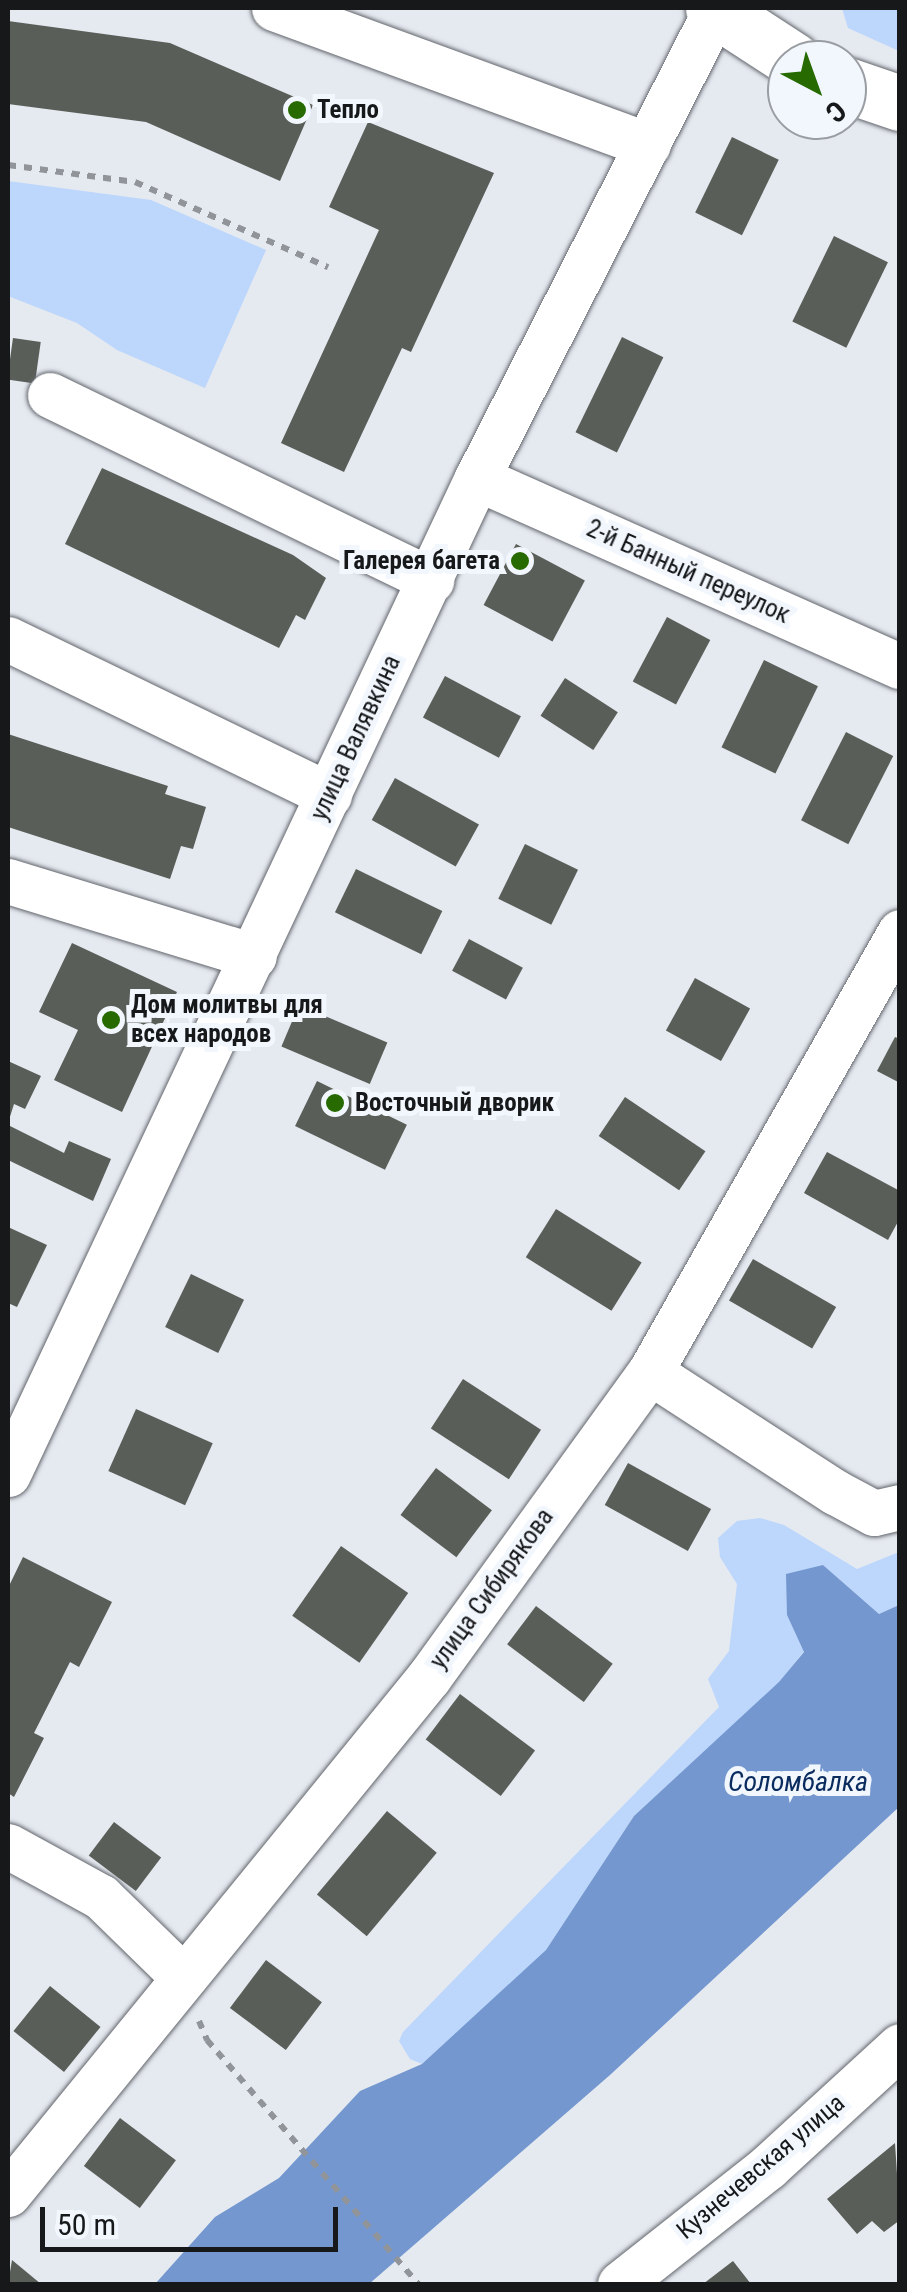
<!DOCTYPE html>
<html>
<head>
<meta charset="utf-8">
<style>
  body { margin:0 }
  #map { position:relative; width:907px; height:2292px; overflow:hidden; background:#e5e9f0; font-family:"Roboto Condensed",sans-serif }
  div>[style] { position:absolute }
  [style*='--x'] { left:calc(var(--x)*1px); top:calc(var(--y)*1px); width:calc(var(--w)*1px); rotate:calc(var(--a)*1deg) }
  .green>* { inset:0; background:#bcd6fc }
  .water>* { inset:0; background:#7397ce }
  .building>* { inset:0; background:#5a5e58; transform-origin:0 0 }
  .path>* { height:6px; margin-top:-3px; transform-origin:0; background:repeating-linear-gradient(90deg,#919499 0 8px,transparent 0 16px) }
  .roads { filter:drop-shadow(0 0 2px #62666c) drop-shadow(0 0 2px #62666c) }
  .minor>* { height:45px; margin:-22.5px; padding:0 22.5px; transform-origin:22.5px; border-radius:22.5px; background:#fff }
  .major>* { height:55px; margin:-27.5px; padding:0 27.5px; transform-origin:27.5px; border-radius:27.5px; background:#fff }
  .dots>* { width:28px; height:28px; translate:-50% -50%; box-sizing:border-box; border:5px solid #f2f7fe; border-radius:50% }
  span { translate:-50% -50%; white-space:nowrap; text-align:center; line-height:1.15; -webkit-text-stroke:10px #f2f7fe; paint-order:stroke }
  .poi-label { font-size:25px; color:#16181a; font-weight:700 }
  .left { translate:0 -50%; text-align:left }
  .right { translate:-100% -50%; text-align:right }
  .street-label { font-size:25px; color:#16181a }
  .water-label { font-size:28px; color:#092b5d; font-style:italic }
  .frame { position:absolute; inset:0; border:10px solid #16181a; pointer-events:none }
  .north { position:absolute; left:767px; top:40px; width:100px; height:100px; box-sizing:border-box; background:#f2f7fe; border:2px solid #9a9ea3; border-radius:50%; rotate:139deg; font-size:28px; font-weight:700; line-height:40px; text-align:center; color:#16181a }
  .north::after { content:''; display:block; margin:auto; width:35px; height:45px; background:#276a00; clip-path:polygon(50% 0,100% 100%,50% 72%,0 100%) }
  .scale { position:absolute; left:40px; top:2207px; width:298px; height:45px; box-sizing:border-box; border:5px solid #16181a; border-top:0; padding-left:12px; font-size:30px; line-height:35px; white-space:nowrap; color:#16181a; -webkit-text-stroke:8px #f2f7fe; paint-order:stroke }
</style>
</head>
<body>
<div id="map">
  <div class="green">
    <i style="clip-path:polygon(842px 8px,899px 8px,899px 51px,848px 28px)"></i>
    <i style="clip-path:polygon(8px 181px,151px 200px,266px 250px,205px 388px,117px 350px,77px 323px,8px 296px)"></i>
    <i style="clip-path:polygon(760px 1518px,784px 1525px,857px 1569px,899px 1552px,899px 1605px,879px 1614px,823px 1565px,787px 1615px,804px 1651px,780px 1682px,634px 1816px,546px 1950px,519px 1978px,422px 2064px,410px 2059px,399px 2041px,403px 2032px,719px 1707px,708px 1679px,729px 1651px,737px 1584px,720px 1557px,718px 1538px,737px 1521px)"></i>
  </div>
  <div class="water">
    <i style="clip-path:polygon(823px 1565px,879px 1614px,899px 1605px,899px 1807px,610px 2075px,369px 2284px,155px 2284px,215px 2217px,279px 2178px,360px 2091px,422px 2064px,546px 1950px,634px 1816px,779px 1682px,804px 1652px,787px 1615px,786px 1574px)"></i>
  </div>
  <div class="building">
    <i style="clip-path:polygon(8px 21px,170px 43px,313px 105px,280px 181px,146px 122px,8px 104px)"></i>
    <i style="clip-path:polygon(368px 122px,494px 173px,411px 352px,402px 348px,344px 472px,281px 443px,379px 230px,329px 207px)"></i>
    <i style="left:732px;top:137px;width:52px;height:84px;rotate:26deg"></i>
    <i style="left:834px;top:236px;width:60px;height:95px;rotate:26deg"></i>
    <i style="left:622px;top:337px;width:46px;height:106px;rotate:26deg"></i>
    <i style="left:13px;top:338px;width:28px;height:42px;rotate:8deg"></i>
    <i style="clip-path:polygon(102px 468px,293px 555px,326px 578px,305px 620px,296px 615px,279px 648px,65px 544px)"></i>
    <i style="left:516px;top:544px;width:78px;height:69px;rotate:28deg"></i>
    <i style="left:667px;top:617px;width:49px;height:73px;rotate:28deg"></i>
    <i style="left:764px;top:660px;width:60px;height:97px;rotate:26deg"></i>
    <i style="left:445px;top:676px;width:86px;height:47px;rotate:28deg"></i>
    <i style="left:565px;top:678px;width:63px;height:45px;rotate:33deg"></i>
    <i style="left:846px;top:732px;width:53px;height:99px;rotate:27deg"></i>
    <i style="clip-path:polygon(8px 734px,168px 786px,165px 794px,206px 807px,193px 849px,181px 846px,170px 879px,8px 827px)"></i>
    <i style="left:395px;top:778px;width:96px;height:48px;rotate:29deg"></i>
    <i style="left:525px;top:844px;width:59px;height:61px;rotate:26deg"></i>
    <i style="left:356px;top:869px;width:96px;height:48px;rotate:26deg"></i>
    <i style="left:469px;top:939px;width:61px;height:36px;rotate:28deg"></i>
    <i style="clip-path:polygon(72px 943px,177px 992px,122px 1112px,54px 1080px,78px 1030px,39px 1012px)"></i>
    <i style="left:695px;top:978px;width:63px;height:60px;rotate:29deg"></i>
    <i style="left:299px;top:1005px;width:96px;height:45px;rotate:23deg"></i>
    <i style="clip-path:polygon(895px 1037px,900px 1039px,900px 1083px,877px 1071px)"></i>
    <i style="clip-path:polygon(8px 1061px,41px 1076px,25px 1109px,14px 1104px,8px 1123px)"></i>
    <i style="left:317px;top:1081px;width:100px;height:50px;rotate:26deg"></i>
    <i style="left:625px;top:1097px;width:97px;height:47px;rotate:34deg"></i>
    <i style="clip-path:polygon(8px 1125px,64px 1153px,69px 1141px,111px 1159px,93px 1201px,8px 1160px)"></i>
    <i style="clip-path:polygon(827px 1152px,900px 1191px,900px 1218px,888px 1240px,804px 1193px)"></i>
    <i style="left:556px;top:1209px;width:101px;height:57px;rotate:32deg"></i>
    <i style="clip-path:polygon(8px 1227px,47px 1245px,17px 1307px,8px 1303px)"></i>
    <i style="left:753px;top:1259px;width:96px;height:48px;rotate:30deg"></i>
    <i style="left:191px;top:1274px;width:59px;height:59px;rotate:26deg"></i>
    <i style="left:463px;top:1379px;width:93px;height:59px;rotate:33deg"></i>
    <i style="left:136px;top:1409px;width:84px;height:68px;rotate:24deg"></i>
    <i style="left:628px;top:1463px;width:95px;height:48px;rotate:29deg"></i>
    <i style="left:436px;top:1468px;width:70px;height:59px;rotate:37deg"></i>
    <i style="left:341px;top:1546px;width:82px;height:85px;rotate:35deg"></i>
    <i style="clip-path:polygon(23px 1557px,112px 1602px,79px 1667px,70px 1662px,34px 1733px,44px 1738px,14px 1797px,8px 1793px,8px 1588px)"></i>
    <i style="left:536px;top:1606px;width:96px;height:48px;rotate:37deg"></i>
    <i style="left:460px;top:1694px;width:94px;height:57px;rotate:37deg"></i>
    <i style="left:387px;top:1811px;width:65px;height:109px;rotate:40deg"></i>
    <i style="left:114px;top:1822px;width:59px;height:42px;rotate:37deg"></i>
    <i style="left:266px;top:1960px;width:70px;height:60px;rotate:37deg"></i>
    <i style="left:50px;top:1986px;width:65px;height:58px;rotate:39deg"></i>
    <i style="left:120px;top:2118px;width:70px;height:60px;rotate:37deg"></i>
    <i style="clip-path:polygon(895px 2143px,900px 2220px,884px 2232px,872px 2221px,857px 2234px,827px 2199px)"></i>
    <i style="clip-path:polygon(12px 2260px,41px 2284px,8px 2284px)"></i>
    <i style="clip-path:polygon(733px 2261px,751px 2284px,703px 2284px)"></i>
  </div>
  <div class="path">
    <i style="--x:8;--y:165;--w:128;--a:7.6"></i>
    <i style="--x:135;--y:182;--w:211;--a:23.8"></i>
    <i style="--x:199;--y:2021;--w:21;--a:67"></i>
    <i style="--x:207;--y:2040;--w:323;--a:49.1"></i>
  </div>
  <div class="roads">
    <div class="minor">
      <i style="--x:274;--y:8;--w:398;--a:20.1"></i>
      <i style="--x:50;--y:395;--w:424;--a:25.9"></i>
      <i style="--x:477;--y:478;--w:463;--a:24"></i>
      <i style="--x:8;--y:639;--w:357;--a:25.9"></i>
      <i style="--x:8;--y:881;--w:257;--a:17"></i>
      <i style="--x:650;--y:1372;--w:221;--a:33"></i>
      <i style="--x:835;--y:1492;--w:44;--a:28.3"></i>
      <i style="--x:874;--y:1513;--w:27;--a:-13"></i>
      <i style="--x:8;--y:1474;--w:1101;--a:-64.79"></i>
      <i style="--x:477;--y:478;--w:526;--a:-63"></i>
      <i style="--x:8;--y:1846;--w:106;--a:28.7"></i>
      <i style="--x:101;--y:1897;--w:112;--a:44.3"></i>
      <i style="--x:8;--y:2194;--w:667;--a:-50.84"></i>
      <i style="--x:429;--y:1677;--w:377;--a:-54.1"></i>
      <i style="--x:650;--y:1372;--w:506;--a:-60.4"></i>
      <i style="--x:620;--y:2284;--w:189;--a:-38.3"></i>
      <i style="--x:768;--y:2167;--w:179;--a:-42.5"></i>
    </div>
    <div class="major">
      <i style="--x:713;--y:8;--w:95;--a:33"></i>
      <i style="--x:847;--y:85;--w:56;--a:18.8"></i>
    </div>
  </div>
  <div class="dots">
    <i style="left:297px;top:110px;background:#276a00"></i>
    <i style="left:520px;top:561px;background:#276a00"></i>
    <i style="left:111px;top:1020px;background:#276a00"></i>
    <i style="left:335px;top:1103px;background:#276a00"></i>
  </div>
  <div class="poi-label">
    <span class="left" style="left:317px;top:110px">Тепло</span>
    <span class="right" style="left:500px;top:561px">Галерея багета</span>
    <span class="left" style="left:131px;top:1020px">Дом молитвы для<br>всех народов</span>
    <span class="left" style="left:355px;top:1103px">Восточный дворик</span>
  </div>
  <div class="street-label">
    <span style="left:688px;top:572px;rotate:24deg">2-й Банный переулок</span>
    <span style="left:356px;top:738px;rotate:-65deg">улица Валявкина</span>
    <span style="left:492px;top:1589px;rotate:-54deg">улица Сибирякова</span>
    <span style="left:761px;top:2167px;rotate:-40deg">Кузнечевская улица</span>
  </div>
  <div class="water-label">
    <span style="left:798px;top:1782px">Соломбалка</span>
  </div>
  <div class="frame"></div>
  <div class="north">С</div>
  <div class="scale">50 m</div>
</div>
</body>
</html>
